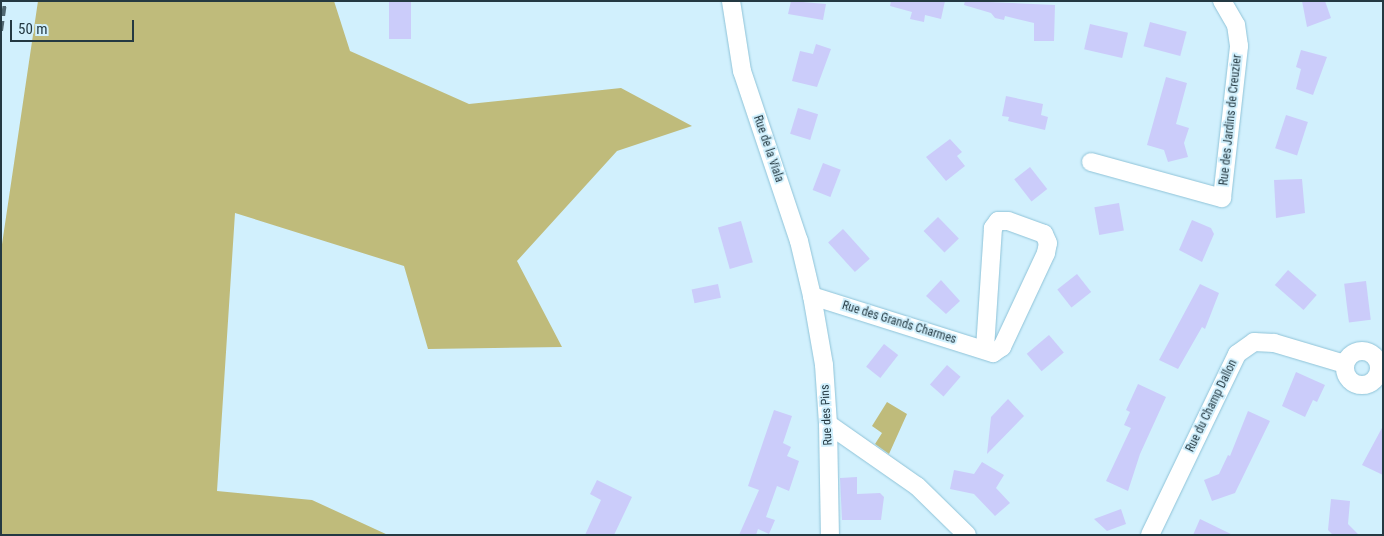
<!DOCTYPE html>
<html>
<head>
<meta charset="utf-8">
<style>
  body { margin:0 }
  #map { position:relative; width:1384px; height:536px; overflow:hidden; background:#d1f0fd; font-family:"Roboto Condensed",sans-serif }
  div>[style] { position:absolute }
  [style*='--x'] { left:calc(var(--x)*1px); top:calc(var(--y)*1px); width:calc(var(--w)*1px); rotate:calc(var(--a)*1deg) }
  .green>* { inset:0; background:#bfbb7b }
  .building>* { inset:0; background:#cbccfa; transform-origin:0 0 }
  .roads { filter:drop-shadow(0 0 1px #8fc3d8) drop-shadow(0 0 1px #8fc3d8) }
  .street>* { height:18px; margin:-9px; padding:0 9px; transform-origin:9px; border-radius:9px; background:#fff }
  .street>.ring { margin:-9px; padding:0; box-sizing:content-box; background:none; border:18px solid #fff; border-radius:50% }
  .rail>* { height:4px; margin-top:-2px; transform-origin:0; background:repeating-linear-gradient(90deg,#506872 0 10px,transparent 0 15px) }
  span { translate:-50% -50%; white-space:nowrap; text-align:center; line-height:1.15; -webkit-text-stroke:4px #d1f0fd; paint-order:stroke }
  .street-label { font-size:12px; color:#243942 }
  .frame { position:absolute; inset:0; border:2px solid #243942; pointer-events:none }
  .scale { position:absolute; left:10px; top:20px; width:124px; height:22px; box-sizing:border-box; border:2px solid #243942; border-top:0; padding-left:6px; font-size:15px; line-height:18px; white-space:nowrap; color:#243942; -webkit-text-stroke:4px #d1f0fd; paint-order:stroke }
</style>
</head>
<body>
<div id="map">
  <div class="green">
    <i style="clip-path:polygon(38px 1px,334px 1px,350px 51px,469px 104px,621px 88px,692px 126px,617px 151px,517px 261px,562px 347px,428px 349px,404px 266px,235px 213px,217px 491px,312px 500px,388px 535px,1px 535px,1px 251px)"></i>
    <i style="clip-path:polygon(887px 402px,907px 414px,889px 454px,875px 444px,882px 433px,872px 426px)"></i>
  </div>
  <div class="building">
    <i style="left:389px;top:1px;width:22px;height:38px"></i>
    <i style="clip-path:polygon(791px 1px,826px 4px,823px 20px,788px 14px)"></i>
    <i style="clip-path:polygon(891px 1px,945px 1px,941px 19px,925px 15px,924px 22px,910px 19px,912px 12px,890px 6px)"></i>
    <i style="clip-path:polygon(965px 1px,1055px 5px,1054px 41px,1034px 41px,1034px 23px,1005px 16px,1004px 20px,995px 18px,991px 13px,964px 5px)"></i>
    <i style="clip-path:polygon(1302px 1px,1325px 1px,1331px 18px,1307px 27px)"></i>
    <i style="left:1150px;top:22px;width:38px;height:25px;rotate:15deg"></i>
    <i style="left:1090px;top:24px;width:39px;height:26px;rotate:13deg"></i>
    <i style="clip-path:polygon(816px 44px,831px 49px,817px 87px,792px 81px,800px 51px,813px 54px)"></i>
    <i style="clip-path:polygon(1301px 50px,1327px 57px,1313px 95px,1296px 89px,1301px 69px,1296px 67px)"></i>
    <i style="clip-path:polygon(1166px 77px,1187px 83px,1176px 124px,1189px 128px,1184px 143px,1188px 157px,1168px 162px,1164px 150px,1147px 145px)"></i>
    <i style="clip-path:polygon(1006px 96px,1043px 104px,1041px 115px,1048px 117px,1045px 130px,1008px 121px,1009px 117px,1002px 116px)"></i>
    <i style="left:798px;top:108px;width:21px;height:27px;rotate:17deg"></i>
    <i style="left:1286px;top:115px;width:23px;height:35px;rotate:18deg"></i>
    <i style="clip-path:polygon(950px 139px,962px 152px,957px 156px,965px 166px,946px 181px,926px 157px)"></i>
    <i style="left:823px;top:163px;width:19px;height:29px;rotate:21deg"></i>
    <i style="left:1030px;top:167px;width:28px;height:20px;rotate:52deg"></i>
    <i style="clip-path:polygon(1302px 179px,1305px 213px,1276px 218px,1274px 180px)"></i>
    <i style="left:1119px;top:203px;width:28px;height:25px;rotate:80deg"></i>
    <i style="left:938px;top:217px;width:30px;height:20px;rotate:46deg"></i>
    <i style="clip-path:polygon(1192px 220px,1211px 228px,1214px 234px,1202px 262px,1179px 250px)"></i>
    <i style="left:741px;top:221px;width:43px;height:24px;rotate:74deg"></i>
    <i style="left:843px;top:229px;width:40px;height:20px;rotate:48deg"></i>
    <i style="left:1288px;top:270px;width:38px;height:20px;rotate:41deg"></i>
    <i style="left:1077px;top:274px;width:23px;height:25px;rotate:52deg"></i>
    <i style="clip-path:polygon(941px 280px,960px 301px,946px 314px,926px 296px)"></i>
    <i style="left:1366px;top:281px;width:39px;height:22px;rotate:83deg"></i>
    <i style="left:718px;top:284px;width:14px;height:27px;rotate:78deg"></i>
    <i style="clip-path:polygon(1200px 284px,1219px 293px,1205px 329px,1202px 327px,1178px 369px,1159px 360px)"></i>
    <i style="left:1049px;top:335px;width:23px;height:29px;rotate:50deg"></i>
    <i style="left:884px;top:344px;width:18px;height:29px;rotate:38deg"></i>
    <i style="left:947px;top:365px;width:18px;height:26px;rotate:41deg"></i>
    <i style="clip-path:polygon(1296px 372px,1325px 385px,1317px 402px,1313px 400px,1305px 417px,1282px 406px)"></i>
    <i style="clip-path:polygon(1138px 384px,1166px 397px,1140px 454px,1128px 491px,1106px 481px,1131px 428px,1124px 425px,1130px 412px,1126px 410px)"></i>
    <i style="clip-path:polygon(1008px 399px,1024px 416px,987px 454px,991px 417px)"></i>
    <i style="clip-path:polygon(774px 410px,792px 416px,783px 443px,791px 447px,787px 456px,799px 461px,789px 491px,777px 486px,766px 517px,775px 520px,769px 534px,758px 529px,756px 535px,739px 535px,759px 490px,748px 486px)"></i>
    <i style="clip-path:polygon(1248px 411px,1270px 421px,1235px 493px,1212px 501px,1204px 480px,1219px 474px,1228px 455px,1230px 456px)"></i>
    <i style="clip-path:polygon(1383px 426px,1383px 475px,1362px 465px)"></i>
    <i style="clip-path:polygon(982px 462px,1004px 475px,996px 488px,1010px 503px,995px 516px,974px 494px,950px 489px,954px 470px,974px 474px)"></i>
    <i style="clip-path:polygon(857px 477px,857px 494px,880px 493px,884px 497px,881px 520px,842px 520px,840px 478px)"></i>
    <i style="clip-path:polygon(597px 480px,632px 497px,614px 535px,585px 535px,601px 500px,590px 494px)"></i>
    <i style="clip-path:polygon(1331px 499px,1350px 501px,1348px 524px,1359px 535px,1333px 535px,1328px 530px)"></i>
    <i style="clip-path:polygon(1121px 509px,1126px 524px,1107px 531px,1094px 519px)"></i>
    <i style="clip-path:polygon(1200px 519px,1233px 535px,1193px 535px)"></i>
  </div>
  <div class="roads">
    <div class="street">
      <i style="--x:731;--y:1;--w:71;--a:81.1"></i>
      <i style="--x:742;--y:71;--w:179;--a:71.5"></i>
      <i style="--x:799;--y:241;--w:57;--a:76.7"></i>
      <i style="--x:812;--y:296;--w:70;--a:80.1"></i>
      <i style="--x:824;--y:365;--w:59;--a:86.1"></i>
      <i style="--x:828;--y:424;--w:111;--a:89"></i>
      <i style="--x:1091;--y:162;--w:136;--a:15.4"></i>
      <i style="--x:1222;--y:198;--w:153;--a:-83.6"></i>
      <i style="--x:1239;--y:46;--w:21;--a:-98"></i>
      <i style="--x:1236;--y:25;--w:28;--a:-120"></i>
      <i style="--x:812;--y:296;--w:190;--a:17.5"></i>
      <i style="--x:993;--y:353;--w:11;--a:-34"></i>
      <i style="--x:1002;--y:347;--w:104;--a:-64.9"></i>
      <i style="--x:1046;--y:253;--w:10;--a:-79"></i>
      <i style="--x:1048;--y:243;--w:10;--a:-114"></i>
      <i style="--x:1044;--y:234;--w:38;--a:-160"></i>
      <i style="--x:1008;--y:221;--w:10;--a:180"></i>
      <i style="--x:998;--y:221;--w:9;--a:126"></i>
      <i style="--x:993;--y:228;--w:122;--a:93.8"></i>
      <i class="ring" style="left:1345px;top:351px;width:16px;height:16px"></i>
      <i style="--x:828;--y:424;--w:108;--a:34.9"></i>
      <i style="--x:917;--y:486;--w:70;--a:44.4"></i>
      <i style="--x:1150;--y:535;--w:201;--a:-64.3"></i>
      <i style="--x:1237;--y:354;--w:21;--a:-35"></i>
      <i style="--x:1254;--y:342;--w:20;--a:3"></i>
      <i style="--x:1274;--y:343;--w:74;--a:16.5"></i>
    </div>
  </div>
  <div class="rail">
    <i style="--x:1;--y:31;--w:30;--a:-82"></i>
  </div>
  <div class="street-label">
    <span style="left:1231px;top:120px;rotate:-84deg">Rue des Jardins de Creuzier</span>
    <span style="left:768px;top:149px;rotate:71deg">Rue de la Viala</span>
    <span style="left:899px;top:323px;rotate:17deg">Rue des Grands Charmes</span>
    <span style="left:1212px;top:406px;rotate:-64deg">Rue du Champ Dallon</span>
    <span style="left:827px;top:415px;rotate:-93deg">Rue des Pins</span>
  </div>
  <div class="frame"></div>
  <div class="scale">50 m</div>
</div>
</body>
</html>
